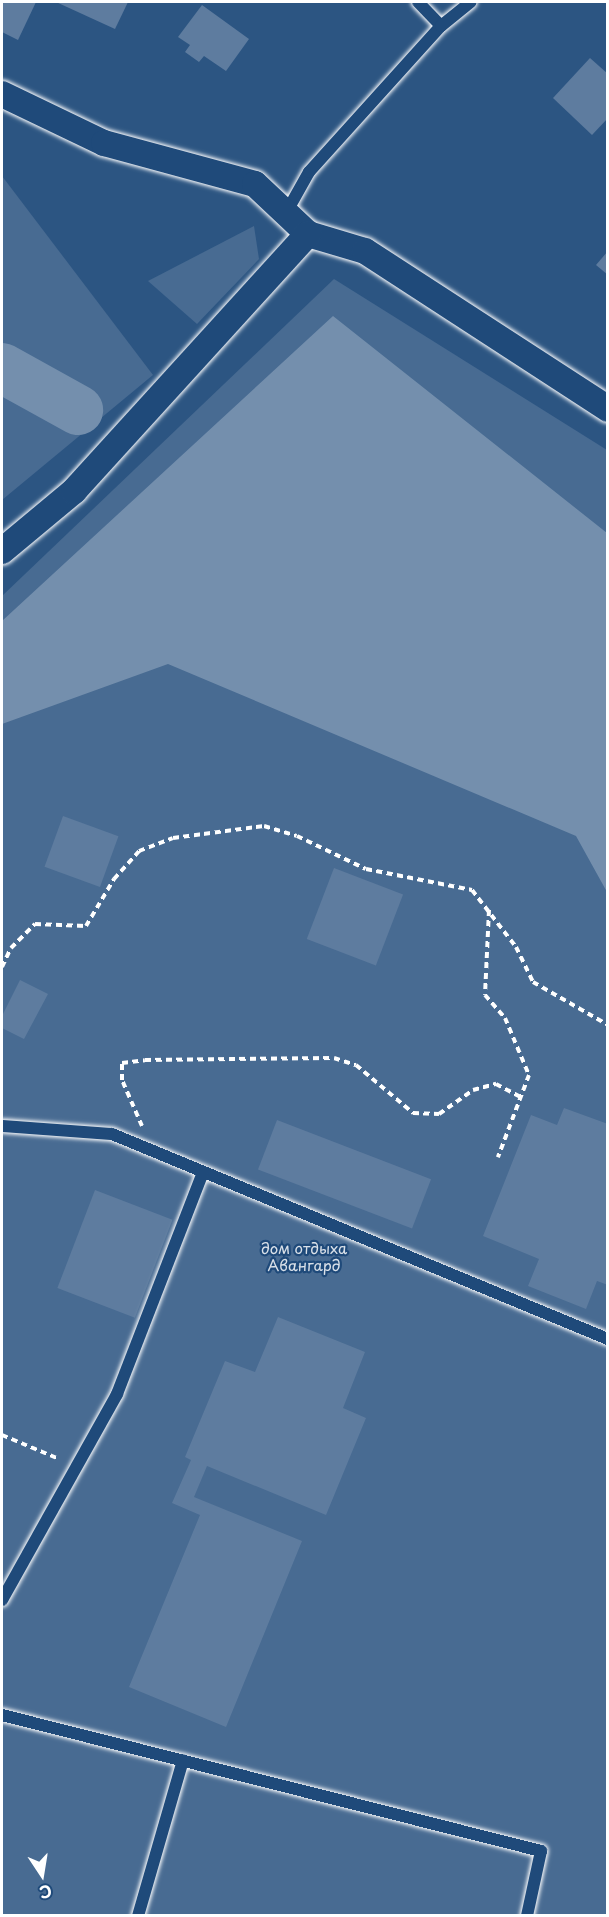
<!DOCTYPE html>
<html>
<head>
<meta charset="utf-8">
<style>
  body { margin:0 }
  #map { position:relative; width:609px; height:1917px; overflow:hidden; background:#2c5582; font-family:"Playpen Sans",sans-serif }
  div>[style] { position:absolute }
  [style*='--x'] { left:calc(var(--x)*1px); top:calc(var(--y)*1px); width:calc(var(--w)*1px); rotate:calc(var(--a)*1deg) }
  .green>* { inset:0; background:#486b92 }
  .water>* { inset:0; background:#748fad }
  .river>* { height:50px; margin:-25px; padding:0 25px; transform-origin:25px; border-radius:25px; background:#748fad }
  .building>* { inset:0; background:#5e7c9f; transform-origin:0 0 }
  .path>* { height:4px; margin-top:-2px; transform-origin:0; background:repeating-linear-gradient(90deg,#fff 0 6px,transparent 0 10.5px) }
  .roads { filter:drop-shadow(0 0 2px #fff) drop-shadow(0 0 2px #fff) }
  .service>* { height:12px; margin:-6px; padding:0 6px; transform-origin:6px; border-radius:6px; background:#1f4a7a }
  .minor>* { height:26px; margin:-13px; padding:0 13px; transform-origin:13px; border-radius:13px; background:#1f4a7a }
  span { translate:-50% -50%; white-space:nowrap; text-align:center; line-height:1.15; -webkit-text-stroke:4.5px #1f4a7a; paint-order:stroke }
  .park-label { font-size:15px; color:#dae1e9 }
  .frame { position:absolute; inset:0; border:3px solid #fff; pointer-events:none }
  .north { position:absolute; left:12px; top:1845px; width:60px; height:60px; -webkit-text-stroke:4px #1f4a7a; paint-order:stroke; rotate:168deg; font-size:16px; font-weight:700; line-height:24px; text-align:center; color:#fff }
  .north::after { content:''; display:block; margin:auto; width:21px; height:27px; background:#fff; clip-path:polygon(50% 0,100% 100%,50% 72%,0 100%) }
</style>
</head>
<body>
<div id="map">
  <div class="green">
    <i style="clip-path:polygon(2px 176px,153px 375px,2px 500px)"></i>
    <i style="clip-path:polygon(254px 226px,259px 259px,197px 324px,148px 281px)"></i>
    <i style="clip-path:polygon(334px 279px,607px 450px,607px 1915px,2px 1916px,2px 596px)"></i>
  </div>
  <div class="water">
    <i style="clip-path:polygon(333px 316px,607px 533px,607px 892px,576px 836px,168px 664px,2px 724px,2px 621px)"></i>
  </div>
  <div class="river">
    <i style="--x:2;--y:368;--w:87;--a:28.9"></i>
  </div>
  <div class="building">
    <i style="clip-path:polygon(2px 2px,36px 2px,18px 40px,2px 32px)"></i>
    <i style="clip-path:polygon(56px 2px,128px 2px,115px 29px)"></i>
    <i style="clip-path:polygon(202px 5px,249px 39px,226px 71px,204px 56px,199px 62px,185px 52px,190px 45px,178px 37px)"></i>
    <i style="clip-path:polygon(590px 58px,608px 74px,608px 118px,592px 135px,553px 98px)"></i>
    <i style="clip-path:polygon(608px 251px,608px 275px,596px 265px)"></i>
    <i style="left:63px;top:816px;width:59px;height:54px;rotate:20deg"></i>
    <i style="left:334px;top:868px;width:74px;height:76px;rotate:21deg"></i>
    <i style="clip-path:polygon(20px 980px,48px 994px,24px 1039px,2px 1028px,2px 1016px)"></i>
    <i style="clip-path:polygon(564px 1108px,608px 1124px,608px 1285px,597px 1281px,586px 1309px,528px 1286px,539px 1259px,483px 1236px,531px 1115px,557px 1125px)"></i>
    <i style="left:277px;top:1120px;width:165px;height:53px;rotate:21deg"></i>
    <i style="left:95px;top:1190px;width:83px;height:105px;rotate:21deg"></i>
    <i style="clip-path:polygon(278px 1317px,365px 1352px,343px 1408px,366px 1418px,326px 1515px,207px 1466px,194px 1497px,302px 1541px,226px 1727px,129px 1687px,200px 1515px,172px 1503px,191px 1460px,185px 1457px,225px 1361px,255px 1372px)"></i>
  </div>
  <div class="path">
    <i style="--x:489;--y:910;--w:85;--a:92.7"></i>
    <i style="--x:485;--y:995;--w:30;--a:49"></i>
    <i style="--x:505;--y:1018;--w:62;--a:67.2"></i>
    <i style="--x:529;--y:1075;--w:88;--a:110.7"></i>
    <i style="--x:2;--y:967;--w:21;--a:-65"></i>
    <i style="--x:11;--y:948;--w:34;--a:-45"></i>
    <i style="--x:35;--y:924;--w:51;--a:2.2"></i>
    <i style="--x:86;--y:926;--w:55;--a:-59.2"></i>
    <i style="--x:114;--y:879;--w:38;--a:-48"></i>
    <i style="--x:139;--y:851;--w:36;--a:-21"></i>
    <i style="--x:173;--y:838;--w:92;--a:-7.5"></i>
    <i style="--x:264;--y:826;--w:34;--a:17"></i>
    <i style="--x:297;--y:836;--w:76;--a:25.6"></i>
    <i style="--x:366;--y:869;--w:108;--a:11.2"></i>
    <i style="--x:472;--y:890;--w:72;--a:52.3"></i>
    <i style="--x:516;--y:947;--w:39;--a:64"></i>
    <i style="--x:533;--y:982;--w:86;--a:29.8"></i>
    <i style="--x:142;--y:1126;--w:50;--a:-113.5"></i>
    <i style="--x:122;--y:1080;--w:17;--a:-90"></i>
    <i style="--x:122;--y:1063;--w:23;--a:-7"></i>
    <i style="--x:145;--y:1060;--w:189;--a:-0.6"></i>
    <i style="--x:334;--y:1058;--w:23;--a:18"></i>
    <i style="--x:356;--y:1065;--w:75;--a:40.1"></i>
    <i style="--x:413;--y:1113;--w:26;--a:2"></i>
    <i style="--x:439;--y:1114;--w:42;--a:-35.2"></i>
    <i style="--x:473;--y:1090;--w:24;--a:-15"></i>
    <i style="--x:496;--y:1084;--w:30;--a:28"></i>
    <i style="--x:2;--y:1435;--w:62;--a:22.8"></i>
  </div>
  <div class="roads">
    <div class="service">
      <i style="--x:418;--y:2;--w:33;--a:46"></i>
      <i style="--x:286;--y:213;--w:47;--a:-60.7"></i>
      <i style="--x:309;--y:172;--w:197;--a:-47.9"></i>
      <i style="--x:441;--y:26;--w:38;--a:-39"></i>
      <i style="--x:2;--y:1126;--w:110;--a:4.2"></i>
      <i style="--x:112;--y:1134;--w:537;--a:22.46"></i>
      <i style="--x:2;--y:1600;--w:236;--a:-60.8"></i>
      <i style="--x:117;--y:1394;--w:238;--a:-68.8"></i>
      <i style="--x:2;--y:1715;--w:556;--a:14.16"></i>
      <i style="--x:541;--y:1851;--w:66;--a:102.2"></i>
      <i style="--x:138;--y:1916;--w:162;--a:-73.9"></i>
    </div>
    <div class="minor">
      <i style="--x:2;--y:94;--w:113;--a:25.7"></i>
      <i style="--x:104;--y:143;--w:156;--a:15.2"></i>
      <i style="--x:255;--y:184;--w:73;--a:43.3"></i>
      <i style="--x:308;--y:234;--w:59;--a:16.6"></i>
      <i style="--x:365;--y:251;--w:290;--a:33"></i>
      <i style="--x:2;--y:551;--w:94;--a:-39.8"></i>
      <i style="--x:74;--y:491;--w:348;--a:-47.7"></i>
    </div>
  </div>
  <div class="park-label">
    <span style="left:304px;top:1256px">дом отдыха<br>Авангард</span>
  </div>
  <div class="frame"></div>
  <div class="north">С</div>
</div>
</body>
</html>
